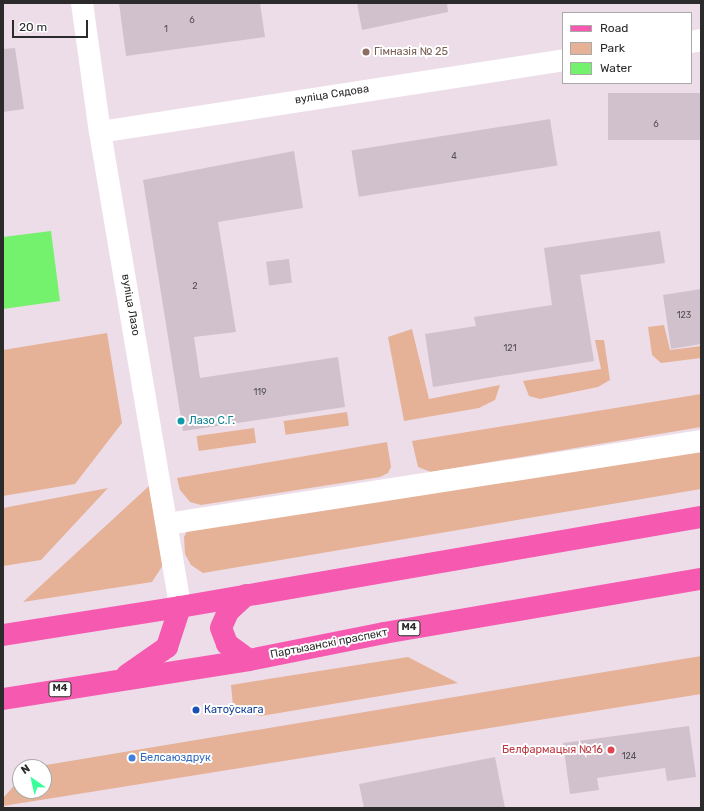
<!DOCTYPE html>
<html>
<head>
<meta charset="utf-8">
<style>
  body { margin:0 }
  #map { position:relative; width:704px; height:811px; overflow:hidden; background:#eddde9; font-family:Rubik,sans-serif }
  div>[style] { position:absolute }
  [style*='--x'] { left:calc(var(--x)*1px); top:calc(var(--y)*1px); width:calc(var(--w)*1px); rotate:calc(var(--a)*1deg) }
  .green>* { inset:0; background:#e6b297; transform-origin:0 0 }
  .water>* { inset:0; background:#74f26d }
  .building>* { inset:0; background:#d0c1cc; transform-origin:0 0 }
  .street>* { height:22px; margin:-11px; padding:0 11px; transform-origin:11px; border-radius:11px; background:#fff }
  .primary>* { height:22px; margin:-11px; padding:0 11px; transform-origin:11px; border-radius:11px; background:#f55ab0 }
  .dots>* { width:11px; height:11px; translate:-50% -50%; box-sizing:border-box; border:2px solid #fff; border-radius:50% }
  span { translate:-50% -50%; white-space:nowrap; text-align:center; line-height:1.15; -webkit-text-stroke:4px #fff; paint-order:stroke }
  .number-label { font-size:9px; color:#545053 }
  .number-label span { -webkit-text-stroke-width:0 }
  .shield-label span { padding:1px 3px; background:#fff; border:1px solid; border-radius:3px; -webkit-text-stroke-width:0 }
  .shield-label { font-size:10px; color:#2b2b2b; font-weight:700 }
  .education-label { font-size:11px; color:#785e54 }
  .left { translate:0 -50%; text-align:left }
  .street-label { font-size:11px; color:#2b2b2b }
  .culture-label { font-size:11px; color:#0d838f }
  .transit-label { font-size:11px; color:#164399 }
  .health-label { font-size:11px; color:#be3a42 }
  .right { translate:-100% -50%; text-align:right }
  .shop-label { font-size:11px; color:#366cbe }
  .frame { position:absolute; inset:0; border:4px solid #2b2b2b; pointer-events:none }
  .legend { position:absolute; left:562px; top:12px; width:130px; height:72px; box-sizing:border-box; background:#fff; border:1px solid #aaa; margin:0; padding:5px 7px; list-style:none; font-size:12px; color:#2b2b2b }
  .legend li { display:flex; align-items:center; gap:8px; height:20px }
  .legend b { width:20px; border:1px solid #aaa }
  .north { position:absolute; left:12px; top:759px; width:40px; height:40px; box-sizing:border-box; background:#fff; border:1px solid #aaa; border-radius:50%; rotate:326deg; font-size:11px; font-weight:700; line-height:16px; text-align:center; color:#2b2b2b }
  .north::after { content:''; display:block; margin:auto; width:14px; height:18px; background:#38ff9a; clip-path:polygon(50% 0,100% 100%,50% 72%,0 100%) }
  .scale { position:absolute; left:12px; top:20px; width:76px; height:18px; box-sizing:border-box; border:2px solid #2b2b2b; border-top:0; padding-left:5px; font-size:12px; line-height:14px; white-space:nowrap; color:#2b2b2b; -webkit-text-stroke:3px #fff; paint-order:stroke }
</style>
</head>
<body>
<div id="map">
  <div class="green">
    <i style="clip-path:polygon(664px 325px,670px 350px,701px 346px,701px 358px,661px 363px,652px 355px,648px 327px)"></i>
    <i style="clip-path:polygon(412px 329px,429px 399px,500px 385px,495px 400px,479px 408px,404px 421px,388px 337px)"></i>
    <i style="clip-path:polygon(107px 333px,122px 423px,75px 484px,3px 496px,3px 350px)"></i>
    <i style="clip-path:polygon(595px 340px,604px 340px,610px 380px,598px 387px,540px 399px,529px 396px,523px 381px,601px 369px)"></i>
    <i style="clip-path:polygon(701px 394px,701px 427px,431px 472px,418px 467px,412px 441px)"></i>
    <i style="left:347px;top:412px;width:14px;height:64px;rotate:82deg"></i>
    <i style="left:254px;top:428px;width:15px;height:58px;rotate:82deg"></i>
    <i style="clip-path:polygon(387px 442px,391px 467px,388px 473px,380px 477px,201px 505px,190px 502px,180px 490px,177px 478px)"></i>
    <i style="clip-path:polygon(701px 449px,701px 489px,203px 573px,191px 565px,185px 554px,184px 537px,188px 529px)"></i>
    <i style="clip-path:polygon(149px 486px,163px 565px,152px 582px,23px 602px)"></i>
    <i style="clip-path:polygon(108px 488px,41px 560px,3px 566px,3px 508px)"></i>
    <i style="clip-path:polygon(701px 656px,701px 694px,3px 806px,3px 798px,20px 779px,20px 791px,44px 791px,44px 767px,34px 767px)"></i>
    <i style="clip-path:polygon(408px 657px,458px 683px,261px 716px,233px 706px,231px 685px)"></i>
  </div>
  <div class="water">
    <i style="clip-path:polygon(51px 231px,60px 301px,3px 309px,3px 237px)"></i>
  </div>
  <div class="building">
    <i style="clip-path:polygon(119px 3px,260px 3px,265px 37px,126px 56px)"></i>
    <i style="clip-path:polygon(357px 3px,447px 3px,448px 12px,362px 30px)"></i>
    <i style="clip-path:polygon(15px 48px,24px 109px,3px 112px,3px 49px)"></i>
    <i style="left:701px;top:93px;width:47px;height:93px;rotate:90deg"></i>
    <i style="left:550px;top:119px;width:47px;height:201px;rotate:81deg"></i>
    <i style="clip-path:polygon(294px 151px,303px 208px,218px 222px,236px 332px,194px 337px,200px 378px,338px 357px,345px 407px,183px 431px,143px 180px)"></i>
    <i style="clip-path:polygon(660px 231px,665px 263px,580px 275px,594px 361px,433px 387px,425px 334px,476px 326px,474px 317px,552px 305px,544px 248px)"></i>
    <i style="left:289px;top:259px;width:24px;height:23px;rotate:83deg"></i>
    <i style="clip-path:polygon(701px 289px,701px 344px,671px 349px,663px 295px)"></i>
    <i style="clip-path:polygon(689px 726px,696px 777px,667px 781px,665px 768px,597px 778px,599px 790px,570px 794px,563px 743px)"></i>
    <i style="clip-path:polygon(495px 757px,505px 808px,364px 808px,359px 784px)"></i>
  </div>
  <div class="street">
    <i style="--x:82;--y:3;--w:130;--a:82.1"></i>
    <i style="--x:100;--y:132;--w:482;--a:80.4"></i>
    <i style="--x:691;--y:42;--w:10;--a:-11"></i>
    <i style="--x:100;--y:132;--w:469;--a:-8.8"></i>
    <i style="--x:167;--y:524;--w:540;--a:-8.83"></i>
  </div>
  <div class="primary">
    <i style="--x:246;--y:595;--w:25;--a:137"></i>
    <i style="--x:228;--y:612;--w:17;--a:114"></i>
    <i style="--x:221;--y:628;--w:17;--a:69"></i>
    <i style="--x:227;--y:644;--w:27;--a:36"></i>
    <i style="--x:3;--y:635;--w:179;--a:-9"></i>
    <i style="--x:180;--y:607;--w:529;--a:-9.8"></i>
    <i style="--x:127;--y:675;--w:49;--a:-35"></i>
    <i style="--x:167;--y:647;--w:42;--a:-72"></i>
    <i style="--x:3;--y:699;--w:249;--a:-9"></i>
    <i style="--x:249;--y:660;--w:138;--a:-11.3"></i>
    <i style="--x:384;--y:633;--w:322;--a:-9.7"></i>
  </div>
  <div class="dots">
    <i style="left:366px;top:52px;background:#8d6e63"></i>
    <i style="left:181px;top:421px;background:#0f9aa8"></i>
    <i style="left:196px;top:710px;background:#1a4fb4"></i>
    <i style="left:611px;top:750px;background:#e0444e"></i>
    <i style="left:132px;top:758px;background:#3f7fe0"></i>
  </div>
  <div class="number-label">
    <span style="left:192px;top:20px">6</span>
    <span style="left:166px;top:29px">1</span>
    <span style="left:656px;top:124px">6</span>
    <span style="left:454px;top:156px">4</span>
    <span style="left:195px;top:286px">2</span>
    <span style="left:684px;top:315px">123</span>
    <span style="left:510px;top:348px">121</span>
    <span style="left:260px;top:392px">119</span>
    <span style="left:629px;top:756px">124</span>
  </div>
  <div class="shield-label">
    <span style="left:409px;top:628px">М4</span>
    <span style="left:60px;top:689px">М4</span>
  </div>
  <div class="education-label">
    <span class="left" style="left:374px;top:52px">Гімназія № 25</span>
  </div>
  <div class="street-label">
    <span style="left:332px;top:95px;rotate:-9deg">вуліца Сядова</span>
    <span style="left:130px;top:305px;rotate:80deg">вуліца Лазо</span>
    <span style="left:329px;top:644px;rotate:-11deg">Партызанскі праспект</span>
  </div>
  <div class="culture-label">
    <span class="left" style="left:189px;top:421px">Лазо С.Г.</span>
  </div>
  <div class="transit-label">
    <span class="left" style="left:204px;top:710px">Катоўскага</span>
  </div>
  <div class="health-label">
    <span class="right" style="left:603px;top:750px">Белфармацыя №16</span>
  </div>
  <div class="shop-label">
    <span class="left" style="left:140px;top:758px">Белсаюздрук</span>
  </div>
  <div class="frame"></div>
  <ul class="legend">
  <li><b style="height:5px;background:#f55ab0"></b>Road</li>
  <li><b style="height:11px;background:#e6b297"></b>Park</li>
  <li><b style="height:11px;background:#74f26d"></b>Water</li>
  </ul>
  <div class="north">N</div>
  <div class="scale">20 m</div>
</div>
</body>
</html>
